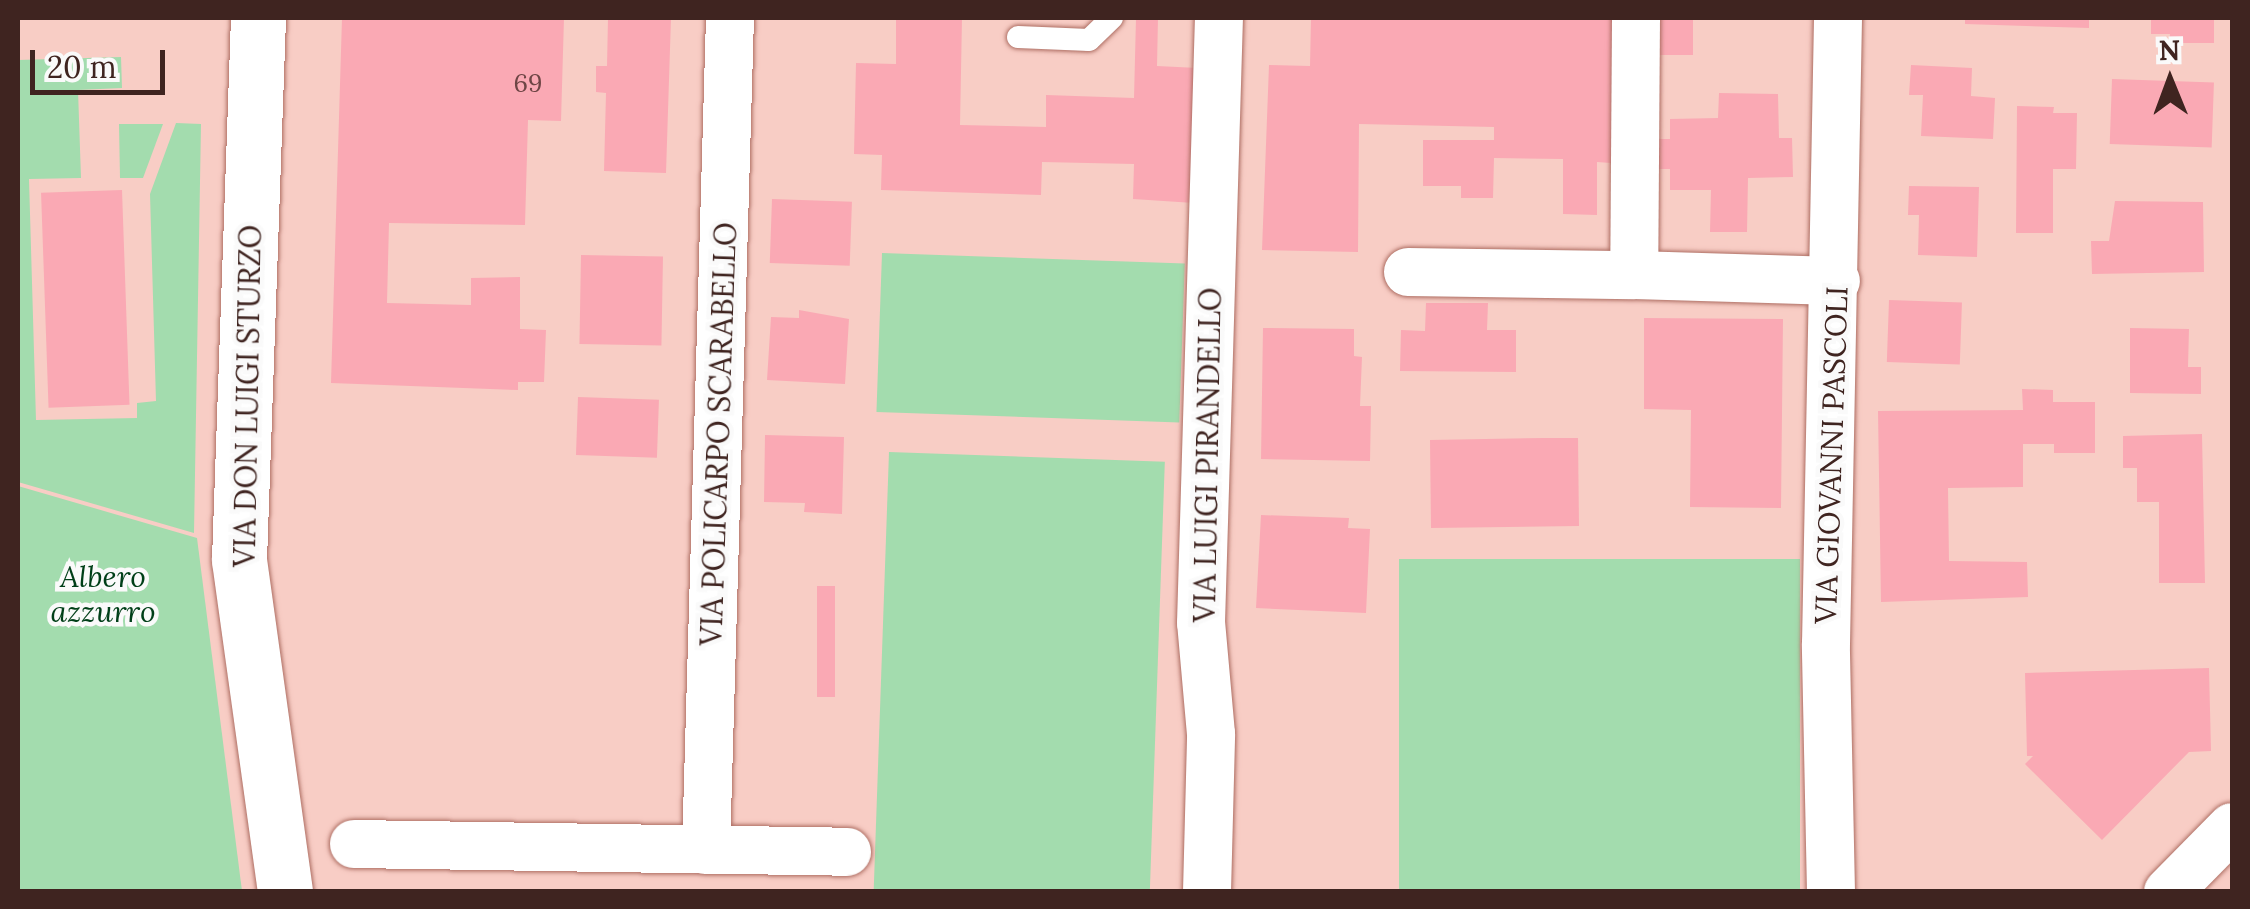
<!DOCTYPE html>
<html>
<head>
<meta charset="utf-8">
<style>
  body { margin:0 }
  #map { position:relative; width:2250px; height:909px; overflow:hidden; background:#f8cdc5; font-family:Lora,serif }
  div>[style] { position:absolute }
  [style*='--x'] { left:calc(var(--x)*1px); top:calc(var(--y)*1px); width:calc(var(--w)*1px); rotate:calc(var(--a)*1deg) }
  .green>* { inset:0; background:#a3dcae; transform-origin:0 0 }
  .building>* { inset:0; background:#faa9b4; transform-origin:0 0 }
  .roads { filter:drop-shadow(0 0 2px #ae6e63) drop-shadow(0 0 2px #ae6e63) }
  .service>* { height:22px; margin:-11px; padding:0 11px; transform-origin:11px; border-radius:11px; background:#fff }
  .minor>* { height:48px; margin:-24px; padding:0 24px; transform-origin:24px; border-radius:24px; background:#fff }
  .tertiary>* { height:55px; margin:-27.5px; padding:0 27.5px; transform-origin:27.5px; border-radius:27.5px; background:#fff }
  span { translate:-50% -50%; white-space:nowrap; text-align:center; line-height:1.15; -webkit-text-stroke:9px #fafafa; paint-order:stroke }
  .number-label { font-size:25px; color:#6e4545 }
  .number-label span { -webkit-text-stroke-width:0 }
  .street-label { font-size:30px; color:#3f2420 }
  .park-label { font-size:30px; color:#003f18; font-style:italic }
  .frame { position:absolute; inset:0; border:20px solid #3f2420; pointer-events:none }
  .north { position:absolute; left:2120px; top:30px; width:100px; height:100px; -webkit-text-stroke:8px #fafafa; paint-order:stroke; rotate:359deg; font-size:28px; font-weight:700; line-height:40px; text-align:center; color:#3f2420 }
  .north::after { content:''; display:block; margin:auto; width:35px; height:45px; background:#3f2420; clip-path:polygon(50% 0,100% 100%,50% 72%,0 100%) }
  .scale { position:absolute; left:30px; top:50px; width:135px; height:45px; box-sizing:border-box; border:5px solid #3f2420; border-top:0; padding-left:12px; font-size:30px; line-height:35px; white-space:nowrap; color:#3f2420; -webkit-text-stroke:8px #fafafa; paint-order:stroke }
</style>
</head>
<body>
<div id="map">
  <div class="green">
    <i style="clip-path:polygon(121px 57px,122px 88px,78px 90px,81px 178px,29px 179px,36px 420px,137px 418px,137px 403px,156px 401px,150px 194px,176px 123px,201px 124px,194px 533px,18px 482px,18px 60px)"></i>
    <i style="clip-path:polygon(119px 124px,163px 124px,143px 178px,120px 178px)"></i>
    <i style="left:882px;top:253px;width:303px;height:159px;rotate:2deg"></i>
    <i style="left:889px;top:452px;width:276px;height:438px;rotate:2deg"></i>
    <i style="clip-path:polygon(18px 486px,197px 538px,242px 891px,18px 891px)"></i>
    <i style="left:1399px;top:559px;width:401px;height:332px"></i>
  </div>
  <div class="building">
    <i style="clip-path:polygon(342px 18px,564px 18px,561px 121px,528px 120px,525px 225px,389px 223px,387px 303px,471px 305px,471px 278px,520px 277px,520px 329px,546px 330px,544px 382px,518px 382px,518px 390px,331px 383px)"></i>
    <i style="clip-path:polygon(608px 18px,671px 18px,666px 173px,604px 171px,606px 93px,596px 92px,596px 66px,607px 66px)"></i>
    <i style="clip-path:polygon(896px 18px,962px 18px,960px 125px,1046px 127px,1046px 95px,1134px 98px,1136px 18px,1158px 18px,1157px 66px,1198px 68px,1194px 203px,1133px 199px,1134px 164px,1042px 162px,1041px 195px,881px 190px,882px 155px,854px 154px,856px 63px,896px 64px)"></i>
    <i style="clip-path:polygon(1311px 18px,1614px 18px,1611px 163px,1597px 162px,1597px 215px,1563px 214px,1563px 159px,1494px 158px,1493px 198px,1461px 198px,1461px 186px,1423px 186px,1423px 140px,1494px 140px,1494px 127px,1359px 124px,1358px 252px,1262px 250px,1269px 65px,1310px 66px)"></i>
    <i style="left:1654px;top:18px;width:39px;height:37px"></i>
    <i style="clip-path:polygon(1965px 18px,2089px 18px,2089px 28px,1965px 24px)"></i>
    <i style="clip-path:polygon(2151px 18px,2214px 18px,2214px 43px,2169px 43px,2170px 34px,2151px 34px)"></i>
    <i style="clip-path:polygon(1911px 65px,1972px 68px,1971px 96px,1995px 98px,1993px 139px,1921px 136px,1923px 95px,1909px 95px)"></i>
    <i style="left:2112px;top:79px;width:102px;height:65px;rotate:2deg"></i>
    <i style="clip-path:polygon(1719px 93px,1778px 94px,1779px 138px,1792px 138px,1793px 177px,1748px 178px,1747px 232px,1710px 232px,1711px 190px,1670px 190px,1670px 169px,1651px 169px,1652px 139px,1670px 139px,1670px 119px,1718px 118px)"></i>
    <i style="clip-path:polygon(2017px 106px,2054px 107px,2053px 113px,2077px 113px,2076px 169px,2053px 169px,2053px 233px,2016px 233px)"></i>
    <i style="clip-path:polygon(1909px 186px,1979px 187px,1977px 257px,1918px 255px,1919px 215px,1908px 215px)"></i>
    <i style="left:122px;top:190px;width:215px;height:81px;rotate:88deg"></i>
    <i style="left:772px;top:199px;width:80px;height:64px;rotate:2deg"></i>
    <i style="clip-path:polygon(2115px 201px,2203px 202px,2204px 272px,2092px 274px,2091px 241px,2109px 241px)"></i>
    <i style="left:581px;top:255px;width:82px;height:89px;rotate:1deg"></i>
    <i style="left:1889px;top:300px;width:73px;height:62px;rotate:2deg"></i>
    <i style="clip-path:polygon(1426px 303px,1488px 303px,1487px 330px,1516px 330px,1516px 372px,1400px 371px,1401px 330px,1425px 331px)"></i>
    <i style="clip-path:polygon(799px 310px,849px 319px,845px 384px,767px 380px,771px 317px,799px 318px)"></i>
    <i style="clip-path:polygon(1644px 318px,1783px 319px,1781px 508px,1690px 507px,1691px 410px,1644px 409px)"></i>
    <i style="clip-path:polygon(1263px 328px,1354px 329px,1354px 356px,1362px 357px,1360px 406px,1371px 406px,1370px 461px,1261px 459px)"></i>
    <i style="clip-path:polygon(2130px 328px,2189px 329px,2188px 367px,2201px 367px,2201px 394px,2130px 393px)"></i>
    <i style="clip-path:polygon(2022px 389px,2053px 390px,2053px 402px,2095px 402px,2095px 453px,2054px 453px,2054px 444px,2023px 444px,2023px 487px,1948px 488px,1949px 561px,2027px 562px,2028px 597px,1881px 602px,1878px 411px,2023px 410px)"></i>
    <i style="left:578px;top:397px;width:81px;height:58px;rotate:2deg"></i>
    <i style="clip-path:polygon(2202px 434px,2205px 583px,2159px 583px,2159px 502px,2137px 502px,2137px 468px,2123px 468px,2123px 436px)"></i>
    <i style="clip-path:polygon(765px 435px,844px 437px,842px 514px,804px 512px,805px 503px,764px 502px)"></i>
    <i style="clip-path:polygon(1544px 438px,1578px 438px,1579px 526px,1431px 528px,1430px 440px)"></i>
    <i style="clip-path:polygon(1261px 515px,1349px 518px,1348px 528px,1370px 529px,1366px 613px,1256px 608px)"></i>
    <i style="left:817px;top:586px;width:18px;height:111px"></i>
    <i style="clip-path:polygon(2209px 668px,2211px 751px,2189px 752px,2102px 840px,2025px 764px,2033px 756px,2027px 756px,2025px 673px)"></i>
  </div>
  <div class="roads">
    <div class="service">
      <i style="--x:1018;--y:37;--w:71;--a:2.4"></i>
      <i style="--x:1089;--y:40;--w:32;--a:-44"></i>
    </div>
    <div class="minor">
      <i style="--x:1636;--y:18;--w:257;--a:90.4"></i>
      <i style="--x:1634;--y:275;--w:202;--a:1.7"></i>
      <i style="--x:1408;--y:272;--w:226;--a:0.8"></i>
      <i style="--x:354;--y:844;--w:493;--a:0.9"></i>
      <i style="--x:706;--y:850;--w:832;--a:-88.35"></i>
      <i style="--x:1207;--y:892;--w:158;--a:-88.5"></i>
      <i style="--x:1211;--y:734;--w:111;--a:-95.1"></i>
      <i style="--x:1201;--y:623;--w:605;--a:-88.3"></i>
      <i style="--x:1831;--y:892;--w:248;--a:-91.2"></i>
      <i style="--x:1826;--y:644;--w:626;--a:-88.9"></i>
      <i style="--x:2168;--y:892;--w:91;--a:-45.4"></i>
    </div>
    <div class="tertiary">
      <i style="--x:258;--y:18;--w:542;--a:92.01"></i>
      <i style="--x:239;--y:560;--w:335;--a:82.1"></i>
    </div>
  </div>
  <div class="number-label">
    <span style="left:528px;top:83px">69</span>
  </div>
  <div class="street-label">
    <span style="left:247px;top:396px;rotate:-89deg">VIA DON LUIGI STURZO</span>
    <span style="left:718px;top:434px;rotate:-88deg">VIA POLICARPO SCARABELLO</span>
    <span style="left:1207px;top:455px;rotate:-89deg">VIA LUIGI PIRANDELLO</span>
    <span style="left:1831px;top:455px;rotate:-88deg">VIA GIOVANNI PASCOLI</span>
  </div>
  <div class="park-label">
    <span style="left:103px;top:593px">Albero<br>azzurro</span>
  </div>
  <div class="frame"></div>
  <div class="north">N</div>
  <div class="scale">20 m</div>
</div>
</body>
</html>
